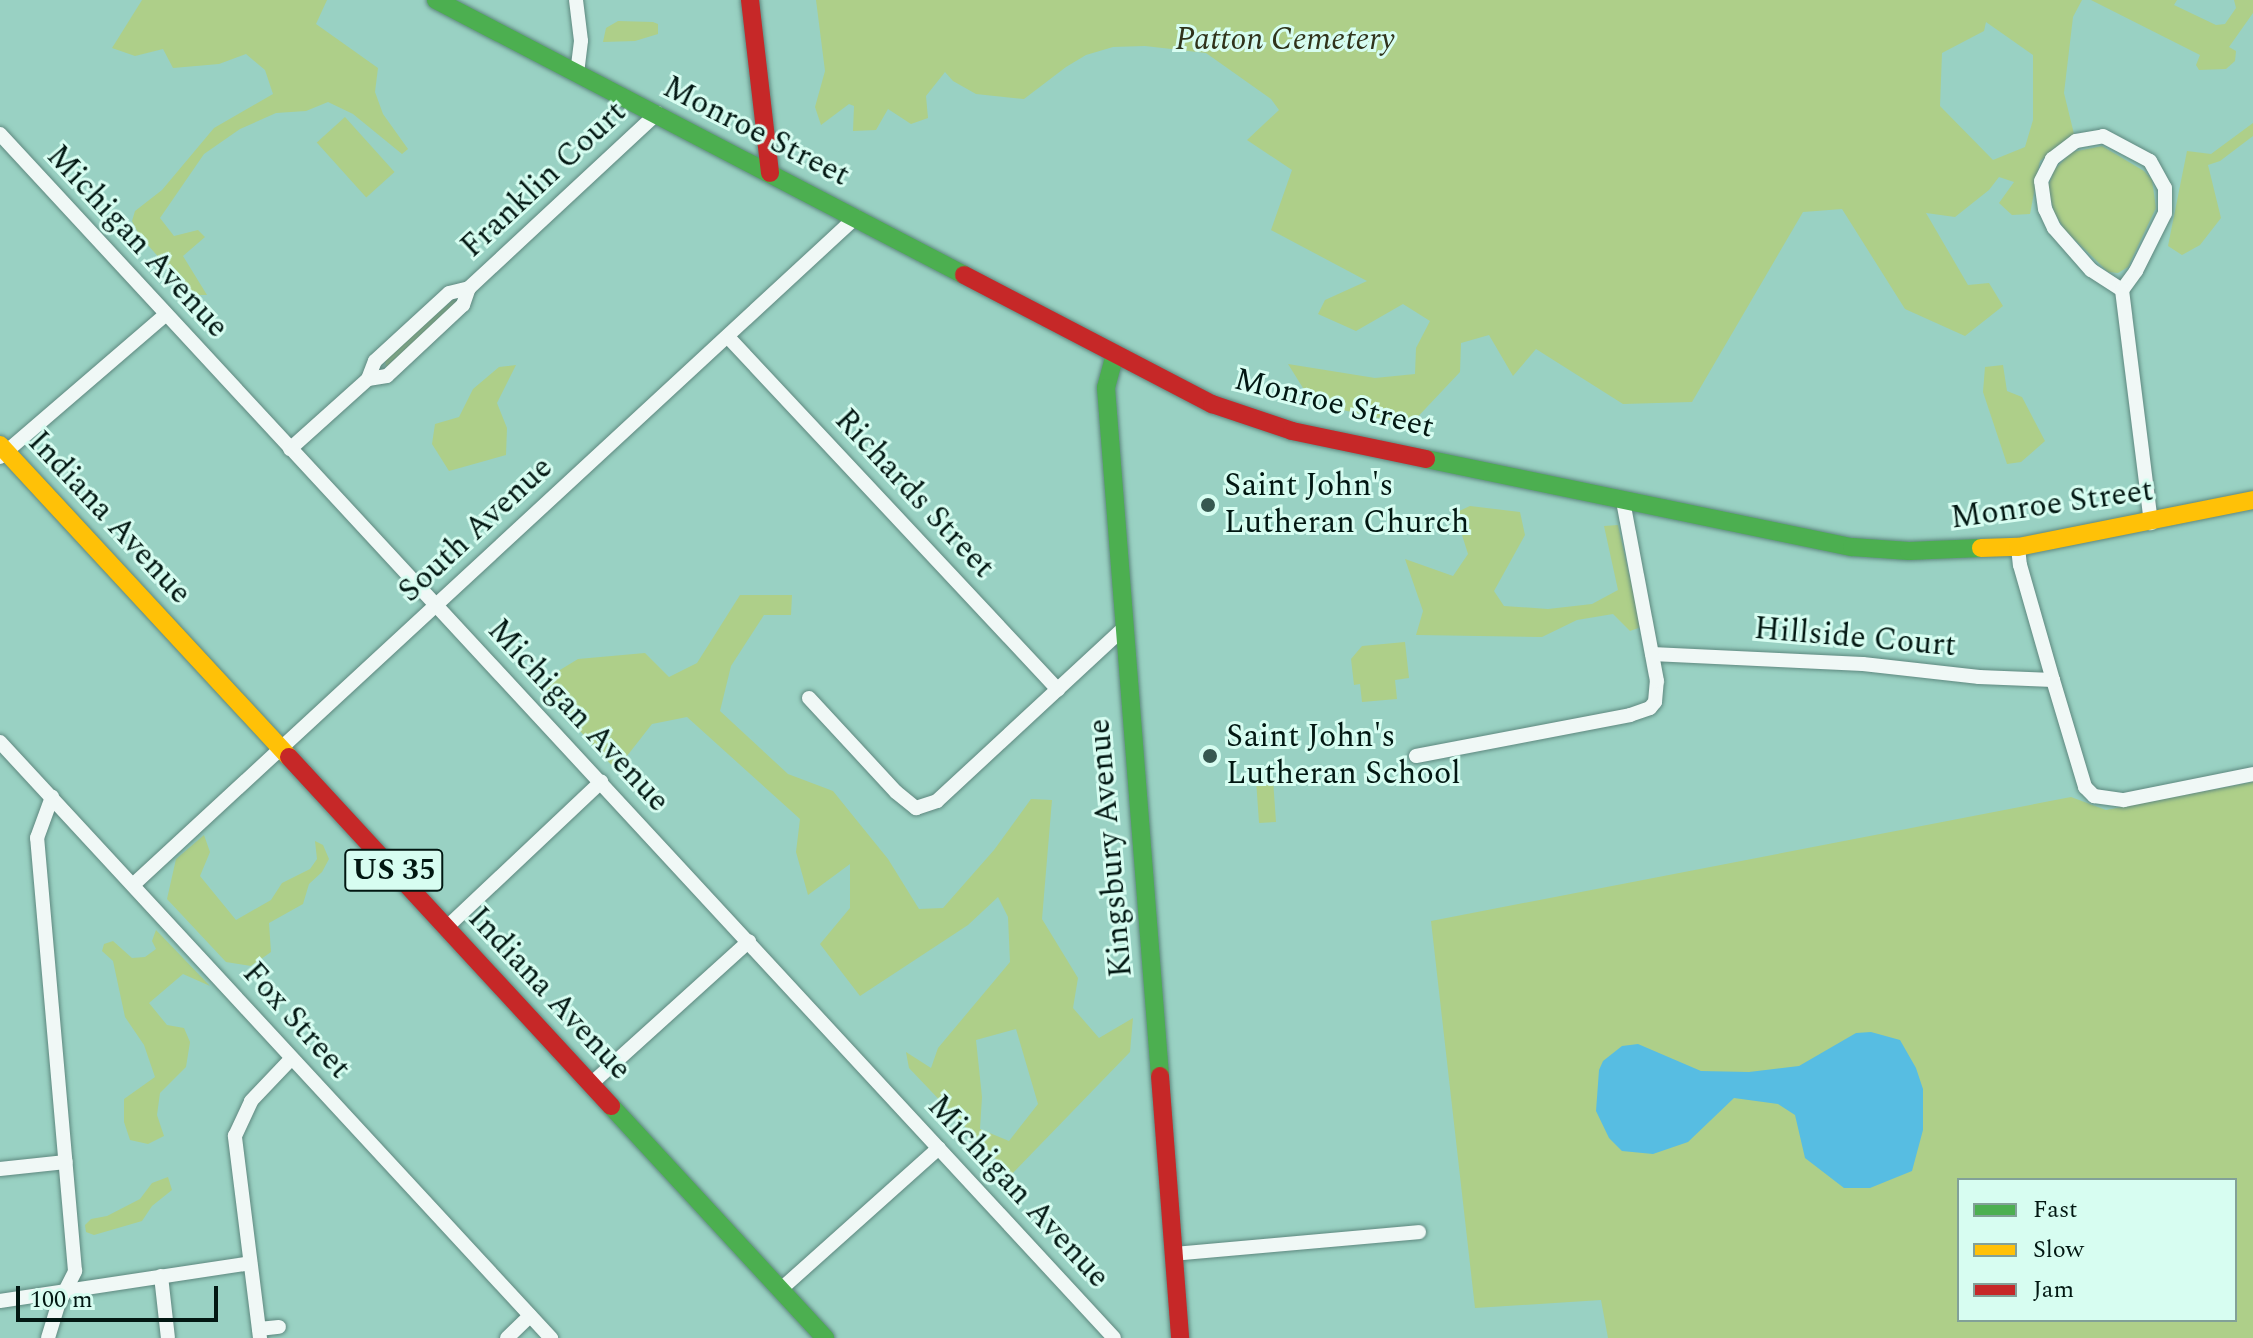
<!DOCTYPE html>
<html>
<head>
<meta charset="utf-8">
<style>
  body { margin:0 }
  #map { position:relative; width:2253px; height:1338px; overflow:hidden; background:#99d1c3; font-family:Spectral,serif }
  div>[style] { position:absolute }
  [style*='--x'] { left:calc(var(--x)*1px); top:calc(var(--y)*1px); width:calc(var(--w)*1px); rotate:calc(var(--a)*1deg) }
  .green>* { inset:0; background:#aecf89; transform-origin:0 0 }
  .water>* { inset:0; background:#57bde2 }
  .roads { filter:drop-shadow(0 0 2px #5e887f) drop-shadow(0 0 2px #5e887f) }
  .street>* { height:14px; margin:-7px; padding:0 7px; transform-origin:7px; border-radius:7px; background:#f0f8f6 }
  .fast>* { height:18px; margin:-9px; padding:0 9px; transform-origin:9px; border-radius:9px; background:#4caf50 }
  .slow>* { height:18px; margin:-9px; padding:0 9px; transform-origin:9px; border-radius:9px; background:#ffc107 }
  .jam>* { height:18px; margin:-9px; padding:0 9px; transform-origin:9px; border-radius:9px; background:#c62828 }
  .dots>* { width:22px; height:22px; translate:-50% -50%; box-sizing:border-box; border:4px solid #d7fdf1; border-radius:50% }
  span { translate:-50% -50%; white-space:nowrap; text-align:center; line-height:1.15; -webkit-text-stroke:6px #d7fdf1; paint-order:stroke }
  .shield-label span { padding:2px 6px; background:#d7fdf1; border:2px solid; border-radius:6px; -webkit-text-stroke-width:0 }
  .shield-label { font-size:30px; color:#021712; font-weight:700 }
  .park-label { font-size:32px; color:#30331b; font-style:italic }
  .street-label { font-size:32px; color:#021712 }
  .poi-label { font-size:32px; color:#021712 }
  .left { translate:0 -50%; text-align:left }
  .legend { position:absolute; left:1957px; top:1178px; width:280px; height:144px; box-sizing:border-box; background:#d7fdf1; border:2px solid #82a198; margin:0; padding:10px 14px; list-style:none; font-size:24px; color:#021712 }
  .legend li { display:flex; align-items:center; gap:16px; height:40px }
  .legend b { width:40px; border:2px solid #82a198 }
  .scale { position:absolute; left:16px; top:1286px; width:202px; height:36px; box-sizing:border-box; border:4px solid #021712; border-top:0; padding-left:10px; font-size:24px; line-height:28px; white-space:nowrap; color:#021712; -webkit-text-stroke:6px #d7fdf1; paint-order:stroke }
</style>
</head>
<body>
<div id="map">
  <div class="green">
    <i style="clip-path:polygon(142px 0,327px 0,316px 24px,378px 68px,375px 92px,383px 114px,408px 149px,402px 154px,353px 114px,328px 102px,306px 111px,276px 113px,240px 129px,204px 154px,160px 218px,174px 236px,198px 230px,205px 237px,183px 256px,207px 295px,192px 295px,139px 235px,132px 221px,135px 211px,162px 190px,214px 128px,273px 94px,265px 70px,246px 54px,219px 64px,173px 68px,163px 49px,135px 56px,112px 48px)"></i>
    <i style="clip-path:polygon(evenodd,816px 0,2082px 0,2073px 17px,2064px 93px,2074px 134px,2040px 161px,2030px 214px,2012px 215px,1999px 203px,2014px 182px,1999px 177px,1989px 190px,1955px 217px,1926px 213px,1968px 285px,1989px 283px,2003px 306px,1965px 336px,1905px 309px,1842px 209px,1803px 212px,1692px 402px,1623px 404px,1536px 349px,1513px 376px,1489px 335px,1461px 343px,1460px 372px,1410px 425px,1338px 409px,1303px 388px,1288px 364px,1375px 378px,1415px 374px,1416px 348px,1430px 321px,1403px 304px,1356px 331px,1318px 314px,1325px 300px,1367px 281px,1271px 230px,1292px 170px,1247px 140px,1279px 110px,1271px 99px,1206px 53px,1145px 46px,1113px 47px,1086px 55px,1066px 67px,1024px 99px,976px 94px,953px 81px,945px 72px,926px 96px,928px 118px,911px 124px,888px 109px,876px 130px,853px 131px,854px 106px,849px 104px,821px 125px,815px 107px,825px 71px,816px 0,1986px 22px,2033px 55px,2033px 120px,2025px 147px,1993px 160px,1940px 106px,1942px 53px,1984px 31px,1986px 22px)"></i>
    <i style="clip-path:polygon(2091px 0,2177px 0,2174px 5px,2216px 25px,2225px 24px,2236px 8px,2234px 0,2253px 0,2253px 13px,2229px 47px,2236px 51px,2235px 61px,2226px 69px,2199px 70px,2196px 65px,2200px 55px)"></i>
    <i style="clip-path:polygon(618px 21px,653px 22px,658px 24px,658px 34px,635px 41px,603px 42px,606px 28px)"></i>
    <i style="left:345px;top:117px;width:74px;height:38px;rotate:48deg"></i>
    <i style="clip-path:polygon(2253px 123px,2253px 136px,2220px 161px,2208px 165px,2221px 218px,2200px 245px,2182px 255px,2168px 246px,2187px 151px,2211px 154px)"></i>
    <i style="clip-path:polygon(2102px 146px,2144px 171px,2152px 180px,2156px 208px,2128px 267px,2118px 273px,2108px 272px,2065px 230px,2054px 212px,2048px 187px,2055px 169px,2072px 152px)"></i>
    <i style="clip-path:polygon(454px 299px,459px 301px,386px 367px,385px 360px)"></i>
    <i style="clip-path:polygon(516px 365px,497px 403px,507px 428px,506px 455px,449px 471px,432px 444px,435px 424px,459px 417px,473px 389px,499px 367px)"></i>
    <i style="clip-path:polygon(2003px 365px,2007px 391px,2022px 397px,2045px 441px,2021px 462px,2007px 464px,1983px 392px,1985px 367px)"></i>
    <i style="clip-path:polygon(1470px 506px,1520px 512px,1525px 535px,1494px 591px,1504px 606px,1548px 609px,1592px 604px,1618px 590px,1604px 526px,1618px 525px,1641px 627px,1630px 631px,1613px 614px,1577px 620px,1542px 637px,1416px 635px,1423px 611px,1405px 559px,1453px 576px,1468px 554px,1455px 513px)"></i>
    <i style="clip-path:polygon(evenodd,740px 595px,792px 595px,791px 615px,764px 615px,731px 666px,720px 711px,788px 774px,833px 791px,888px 859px,919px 909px,943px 908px,994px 850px,1031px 799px,1052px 800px,1042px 919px,1078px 978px,1073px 1008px,1099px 1038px,1133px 1018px,1130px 1052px,1011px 1175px,909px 1068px,906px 1052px,931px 1068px,938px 1048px,1010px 962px,1008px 917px,998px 897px,968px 925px,860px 996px,820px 944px,850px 908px,850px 864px,808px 895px,796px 852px,800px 819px,687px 717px,652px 724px,616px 770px,542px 690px,555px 673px,578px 659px,645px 653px,669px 677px,697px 663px,740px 595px,1016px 1029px,1038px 1104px,1009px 1141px,980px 1129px,982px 1097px,976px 1040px,1016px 1029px)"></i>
    <i style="clip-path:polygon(1405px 642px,1409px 678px,1395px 680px,1397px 699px,1362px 702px,1360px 684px,1354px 685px,1351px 659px,1362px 646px)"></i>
    <i style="left:1273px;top:779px;width:43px;height:17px;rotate:86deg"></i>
    <i style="clip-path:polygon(evenodd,2253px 782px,2253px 1338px,1608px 1338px,1601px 1300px,1475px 1308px,1431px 921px,2071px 797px,2106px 810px,2253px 782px,1959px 1180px,2235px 1180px,2235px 1320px,1959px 1320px,1959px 1180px)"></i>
    <i style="clip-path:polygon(204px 835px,210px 852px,200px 876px,236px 920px,271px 900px,282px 883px,310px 869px,317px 859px,315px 841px,323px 845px,329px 859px,322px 872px,309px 884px,303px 904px,269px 923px,271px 952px,251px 966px,226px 962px,167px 899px,176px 859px)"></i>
    <i style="clip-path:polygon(156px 930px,210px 986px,183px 974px,149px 1003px,167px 1025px,184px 1028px,190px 1042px,186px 1067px,160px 1093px,157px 1115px,164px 1136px,148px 1144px,130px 1140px,124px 1122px,124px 1099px,155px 1077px,144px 1045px,125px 1017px,113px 961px,102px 951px,104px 944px,113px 941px,132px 958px,145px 957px,156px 949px,152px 941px)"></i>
    <i style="clip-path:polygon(168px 1177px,172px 1190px,152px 1206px,142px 1221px,94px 1235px,86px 1232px,85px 1225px,91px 1219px,107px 1216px,140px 1199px,152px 1183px)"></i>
  </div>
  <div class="water">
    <i style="clip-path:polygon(1871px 1032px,1900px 1040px,1916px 1068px,1923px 1089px,1923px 1130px,1912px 1171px,1870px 1188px,1844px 1188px,1805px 1158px,1795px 1115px,1778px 1104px,1734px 1098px,1688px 1142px,1653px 1154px,1622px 1151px,1609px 1138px,1596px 1111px,1599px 1070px,1603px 1061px,1622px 1046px,1638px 1044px,1701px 1071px,1749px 1072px,1799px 1066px,1856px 1033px)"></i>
  </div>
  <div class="roads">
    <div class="street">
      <i style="--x:576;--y:0;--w:41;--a:83"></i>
      <i style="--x:581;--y:41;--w:32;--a:97"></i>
      <i style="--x:0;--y:134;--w:1640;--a:47.22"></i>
      <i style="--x:2103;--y:136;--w:53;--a:28"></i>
      <i style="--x:2150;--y:161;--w:31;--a:61"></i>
      <i style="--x:2165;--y:188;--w:25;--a:90"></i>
      <i style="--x:2165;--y:213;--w:65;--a:116.6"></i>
      <i style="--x:2136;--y:271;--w:24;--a:126"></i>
      <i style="--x:2122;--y:290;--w:37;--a:-147"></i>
      <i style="--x:2091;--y:270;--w:56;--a:-131.4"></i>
      <i style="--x:2054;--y:228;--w:21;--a:-115"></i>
      <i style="--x:2045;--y:209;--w:28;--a:-98"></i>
      <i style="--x:2041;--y:181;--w:25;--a:-63"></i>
      <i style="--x:2052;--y:159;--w:30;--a:-37"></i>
      <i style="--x:2076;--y:141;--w:27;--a:-10"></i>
      <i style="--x:2122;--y:290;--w:235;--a:82.9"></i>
      <i style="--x:728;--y:337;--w:483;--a:46.9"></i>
      <i style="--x:368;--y:379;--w:19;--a:-9"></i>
      <i style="--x:387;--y:376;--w:104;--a:-43.1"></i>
      <i style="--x:463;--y:305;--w:18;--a:-71"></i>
      <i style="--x:469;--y:288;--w:257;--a:-42.9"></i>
      <i style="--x:290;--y:449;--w:105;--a:-41.9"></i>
      <i style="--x:368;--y:379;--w:19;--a:-69"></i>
      <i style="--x:375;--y:361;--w:100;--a:-42.6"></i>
      <i style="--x:449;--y:293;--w:21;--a:-14"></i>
      <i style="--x:0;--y:457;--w:219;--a:-40.7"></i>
      <i style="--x:2018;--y:547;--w:18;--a:84"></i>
      <i style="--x:2020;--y:565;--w:120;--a:74"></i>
      <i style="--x:2053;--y:680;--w:112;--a:73.3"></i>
      <i style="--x:2085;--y:787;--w:13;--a:45"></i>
      <i style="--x:2094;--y:796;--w:30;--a:8"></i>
      <i style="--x:2124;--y:800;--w:132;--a:-11.4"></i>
      <i style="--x:1652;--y:654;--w:211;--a:2.7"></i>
      <i style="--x:1863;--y:664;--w:117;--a:6.4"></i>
      <i style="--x:1979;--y:677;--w:74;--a:2.3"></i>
      <i style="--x:809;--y:698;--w:128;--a:47.2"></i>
      <i style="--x:896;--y:792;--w:26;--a:39"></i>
      <i style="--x:916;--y:808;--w:22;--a:-18"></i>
      <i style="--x:937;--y:801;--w:253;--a:-42.8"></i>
      <i style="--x:0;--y:742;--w:812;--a:47.25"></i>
      <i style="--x:1416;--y:756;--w:218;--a:-10.8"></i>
      <i style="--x:1630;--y:715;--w:21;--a:-19"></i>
      <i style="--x:1650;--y:708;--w:8;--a:-50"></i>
      <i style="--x:1655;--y:702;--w:21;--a:-85"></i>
      <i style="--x:1657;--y:681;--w:183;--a:-100.7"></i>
      <i style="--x:134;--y:884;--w:983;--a:-42.73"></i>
      <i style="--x:447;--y:927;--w:212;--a:-43.3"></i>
      <i style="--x:591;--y:1084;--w:213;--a:-42.1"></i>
      <i style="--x:0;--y:1169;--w:66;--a:-6.1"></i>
      <i style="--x:1173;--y:1254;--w:247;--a:-5.1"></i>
      <i style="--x:161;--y:1276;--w:62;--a:83.6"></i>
      <i style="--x:780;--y:1290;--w:213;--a:-41.8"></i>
      <i style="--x:0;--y:1301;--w:253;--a:-8.6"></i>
      <i style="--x:259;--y:1329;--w:20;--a:-6"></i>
      <i style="--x:48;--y:1338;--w:37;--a:-73"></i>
      <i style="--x:59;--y:1303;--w:36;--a:-63"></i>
      <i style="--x:75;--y:1271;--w:435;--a:-95"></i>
      <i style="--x:37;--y:838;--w:44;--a:-69.9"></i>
      <i style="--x:260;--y:1338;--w:204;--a:-97.1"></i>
      <i style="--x:235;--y:1136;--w:38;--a:-65"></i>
      <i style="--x:251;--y:1101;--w:59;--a:-46.4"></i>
      <i style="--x:507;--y:1338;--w:32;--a:-44"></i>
    </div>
    <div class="fast">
      <i style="--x:436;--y:0;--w:595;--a:27.51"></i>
      <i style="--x:1115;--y:354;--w:35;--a:105"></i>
      <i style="--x:1106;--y:388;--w:690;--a:85.51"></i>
      <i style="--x:1426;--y:459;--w:435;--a:11.7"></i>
      <i style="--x:1852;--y:547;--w:57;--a:4"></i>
      <i style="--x:1909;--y:551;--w:72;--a:-2.4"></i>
      <i style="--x:611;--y:1106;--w:316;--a:47.3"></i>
    </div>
    <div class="slow">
      <i style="--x:0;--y:445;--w:425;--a:47.2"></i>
      <i style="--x:1981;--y:548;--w:37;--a:-2"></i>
      <i style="--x:2018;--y:547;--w:240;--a:-11.3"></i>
    </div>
    <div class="jam">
      <i style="--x:750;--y:0;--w:174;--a:83.4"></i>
      <i style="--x:964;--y:275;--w:280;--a:27.5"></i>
      <i style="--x:1212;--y:404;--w:84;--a:18.6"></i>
      <i style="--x:1292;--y:431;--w:137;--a:11.8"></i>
      <i style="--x:289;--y:757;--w:475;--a:47.3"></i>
      <i style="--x:1160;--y:1076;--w:263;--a:85.6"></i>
    </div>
  </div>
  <div class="dots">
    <i style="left:1208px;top:505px;background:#375850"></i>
    <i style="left:1210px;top:756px;background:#375850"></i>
  </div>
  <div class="shield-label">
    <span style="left:394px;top:870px">US 35</span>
  </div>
  <div class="park-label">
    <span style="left:1285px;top:40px">Patton Cemetery</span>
  </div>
  <div class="street-label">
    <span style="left:756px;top:132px;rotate:27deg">Monroe Street</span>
    <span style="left:544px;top:180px;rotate:-43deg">Franklin Court</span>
    <span style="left:137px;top:242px;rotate:47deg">Michigan Avenue</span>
    <span style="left:1334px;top:404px;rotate:14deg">Monroe Street</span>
    <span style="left:914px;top:494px;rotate:47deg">Richards Street</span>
    <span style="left:2052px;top:505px;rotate:-8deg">Monroe Street</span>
    <span style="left:109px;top:518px;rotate:47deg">Indiana Avenue</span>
    <span style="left:476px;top:530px;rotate:-43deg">South Avenue</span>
    <span style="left:1855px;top:638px;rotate:5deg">Hillside Court</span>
    <span style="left:578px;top:716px;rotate:47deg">Michigan Avenue</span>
    <span style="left:1111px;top:848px;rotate:-95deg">Kingsbury Avenue</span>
    <span style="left:549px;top:994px;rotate:47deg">Indiana Avenue</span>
    <span style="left:296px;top:1021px;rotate:48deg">Fox Street</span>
    <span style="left:1018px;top:1192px;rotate:47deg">Michigan Avenue</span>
  </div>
  <div class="poi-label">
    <span class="left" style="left:1224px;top:505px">Saint John's<br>Lutheran Church</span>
    <span class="left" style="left:1226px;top:756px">Saint John's<br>Lutheran School</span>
  </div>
  <ul class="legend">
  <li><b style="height:10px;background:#4caf50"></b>Fast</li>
  <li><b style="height:10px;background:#ffc107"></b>Slow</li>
  <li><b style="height:10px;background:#c62828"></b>Jam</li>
  </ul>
  <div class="scale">100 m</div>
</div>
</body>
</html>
